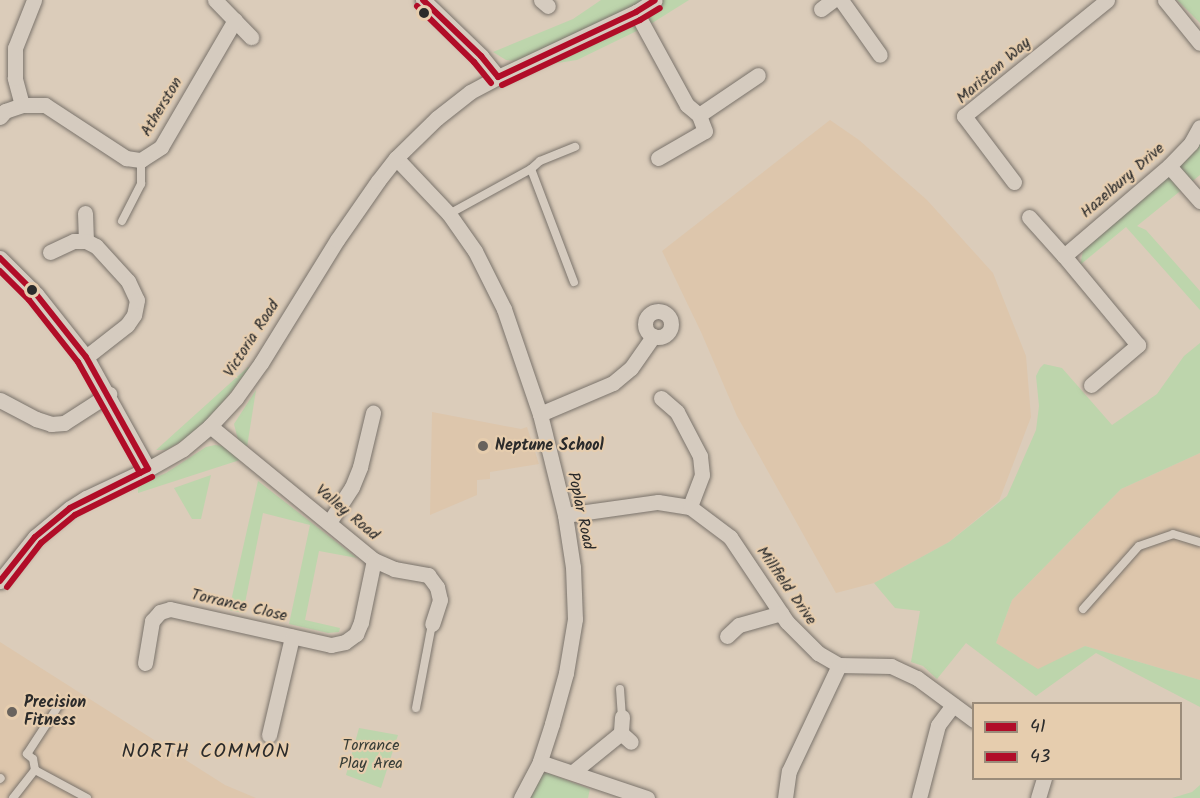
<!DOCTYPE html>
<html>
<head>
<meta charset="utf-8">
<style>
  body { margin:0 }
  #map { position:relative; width:1200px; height:798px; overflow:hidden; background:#dbccba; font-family:Kalam,sans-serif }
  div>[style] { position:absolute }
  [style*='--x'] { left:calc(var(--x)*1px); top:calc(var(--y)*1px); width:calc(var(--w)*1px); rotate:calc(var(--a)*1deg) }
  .built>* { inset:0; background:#ddc6ac }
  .green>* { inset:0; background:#bdd5ac }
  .roads { filter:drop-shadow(0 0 2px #7a736b) drop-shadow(0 0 2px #7a736b) }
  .service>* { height:8px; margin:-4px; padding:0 4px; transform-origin:4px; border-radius:4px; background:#d5cbbf }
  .minor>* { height:15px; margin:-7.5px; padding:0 7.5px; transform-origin:7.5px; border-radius:7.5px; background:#d5cbbf }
  .minor>.ring { margin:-7.5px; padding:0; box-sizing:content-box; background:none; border:15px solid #d5cbbf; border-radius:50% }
  .bus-1>* { height:6px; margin:-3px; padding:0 3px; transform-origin:3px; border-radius:3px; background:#b10d28 }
  .bus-2>* { height:6px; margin:-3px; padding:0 3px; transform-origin:3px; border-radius:3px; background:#b10d28 }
  .dots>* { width:16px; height:16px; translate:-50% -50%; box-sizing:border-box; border:3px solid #e6cdae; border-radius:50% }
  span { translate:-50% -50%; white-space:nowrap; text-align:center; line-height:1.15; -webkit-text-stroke:4.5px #e6cdae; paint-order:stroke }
  .street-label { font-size:16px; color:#2b2b2b }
  .poi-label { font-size:16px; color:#2b2b2b; font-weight:700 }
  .left { translate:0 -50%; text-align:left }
  .park-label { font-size:16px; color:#373d37 }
  .quarter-label { font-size:20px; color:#2b2b2b; letter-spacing:1.5px }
  .legend { position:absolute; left:972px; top:702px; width:210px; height:78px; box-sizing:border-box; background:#e6cdae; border:2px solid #9b8c7a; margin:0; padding:8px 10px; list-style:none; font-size:18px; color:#2b2b2b }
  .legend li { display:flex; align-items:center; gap:12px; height:30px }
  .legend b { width:30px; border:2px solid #9b8c7a }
</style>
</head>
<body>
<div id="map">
  <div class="built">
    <i style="clip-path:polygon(830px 120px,859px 140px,927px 200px,993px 273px,1026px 356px,1031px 417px,999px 501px,949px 542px,874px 583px,836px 593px,737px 416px,701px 332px,662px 251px)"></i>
    <i style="clip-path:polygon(432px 412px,521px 429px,527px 427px,539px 464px,490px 472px,490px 479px,477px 480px,477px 495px,430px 515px)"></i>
    <i style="clip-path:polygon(1200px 453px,1200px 680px,1085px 646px,1038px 670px,996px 643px,1012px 600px,1121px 489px)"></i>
    <i style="clip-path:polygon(0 642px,225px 785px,256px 798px,0 798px)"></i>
  </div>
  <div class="green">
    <i style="clip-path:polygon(601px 0,689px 0,649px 25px,577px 60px,551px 64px,506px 60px,493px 52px,573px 19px)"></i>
    <i style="clip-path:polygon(1177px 0,1200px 0,1200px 23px)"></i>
    <i style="clip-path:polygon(1200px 143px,1200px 175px,1137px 226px,1146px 230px,1200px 291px,1200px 310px,1126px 227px,1080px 265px,1084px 246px)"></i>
    <i style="clip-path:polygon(1200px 343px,1200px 453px,1121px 489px,1012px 600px,996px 643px,1038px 669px,1085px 646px,1200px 680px,1200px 707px,1096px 653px,1036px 696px,966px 643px,937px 679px,923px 666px,911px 662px,920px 611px,895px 608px,874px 583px,949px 542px,1007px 496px,1036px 430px,1039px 406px,1036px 376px,1040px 368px,1044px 364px,1062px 368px,1112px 425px,1157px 394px,1184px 356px)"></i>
    <i style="clip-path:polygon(248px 367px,251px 367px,216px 411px,192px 434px,167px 450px,156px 450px)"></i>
    <i style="clip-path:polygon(256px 390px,247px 447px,238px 440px,234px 424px)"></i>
    <i style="clip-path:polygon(215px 445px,223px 446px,243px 459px,138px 493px,138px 485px,166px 473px,206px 447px)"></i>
    <i style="clip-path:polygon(211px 475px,201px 519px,192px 519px,174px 488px)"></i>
    <i style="clip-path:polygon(258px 481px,357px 558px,319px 551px,305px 620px,340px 628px,339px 632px,328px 633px,289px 624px,310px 525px,263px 513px,243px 613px,229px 610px)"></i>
    <i style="clip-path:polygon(359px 728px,398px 735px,381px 788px,346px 775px)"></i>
    <i style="clip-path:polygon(543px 773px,548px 773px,590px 789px,588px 798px,528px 798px)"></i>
    <i style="clip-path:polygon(1200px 785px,1200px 798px,1172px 798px,1192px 792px)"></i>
  </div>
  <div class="roads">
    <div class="service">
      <i style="--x:531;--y:169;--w:121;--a:69.2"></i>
      <i style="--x:449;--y:214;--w:94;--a:-28.8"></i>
      <i style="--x:531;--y:169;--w:12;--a:-42"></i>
      <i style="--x:540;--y:161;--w:38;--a:-22"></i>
      <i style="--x:122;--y:221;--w:42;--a:-62.8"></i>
      <i style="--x:141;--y:184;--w:24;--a:-90"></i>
      <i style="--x:1083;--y:609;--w:84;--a:-48.4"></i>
      <i style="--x:1139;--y:546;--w:36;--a:-19"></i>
      <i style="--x:1173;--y:534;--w:28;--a:17"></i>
      <i style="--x:620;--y:689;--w:28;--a:86"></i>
      <i style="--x:416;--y:708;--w:86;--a:-79.2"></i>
      <i style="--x:35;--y:770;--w:11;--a:-100"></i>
      <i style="--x:33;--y:759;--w:8;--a:-140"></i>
      <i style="--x:27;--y:754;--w:59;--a:-56.9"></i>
      <i style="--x:0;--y:779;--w:1;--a:-45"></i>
      <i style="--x:13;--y:798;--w:36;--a:-52"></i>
      <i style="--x:35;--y:770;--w:59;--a:28.3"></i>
    </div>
    <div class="minor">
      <i style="--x:215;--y:0;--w:52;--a:45.8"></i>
      <i style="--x:423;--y:0;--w:81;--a:44"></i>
      <i style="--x:481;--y:56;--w:27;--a:51"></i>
      <i style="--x:541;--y:0;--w:9;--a:41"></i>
      <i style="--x:841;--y:0;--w:67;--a:54.7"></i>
      <i style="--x:1165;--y:0;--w:55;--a:50.9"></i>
      <i style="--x:821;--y:9;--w:15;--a:-37"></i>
      <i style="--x:636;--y:12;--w:106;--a:61.3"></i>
      <i style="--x:687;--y:105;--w:16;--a:40"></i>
      <i style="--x:699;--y:115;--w:71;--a:-34.1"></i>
      <i style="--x:22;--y:105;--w:28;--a:-105"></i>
      <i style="--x:15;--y:78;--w:30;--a:-90"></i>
      <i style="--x:15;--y:48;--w:52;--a:-68.4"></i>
      <i style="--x:0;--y:117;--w:8;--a:-50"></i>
      <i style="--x:5;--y:111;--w:18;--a:-19"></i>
      <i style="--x:22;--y:105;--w:23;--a:0"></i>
      <i style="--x:45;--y:105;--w:97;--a:33.2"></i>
      <i style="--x:126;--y:158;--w:15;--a:8"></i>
      <i style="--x:141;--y:160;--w:24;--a:-33"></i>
      <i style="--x:161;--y:147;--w:147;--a:-59.8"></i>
      <i style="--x:396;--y:158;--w:77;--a:46.6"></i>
      <i style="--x:449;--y:214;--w:45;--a:54.9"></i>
      <i style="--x:475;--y:251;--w:65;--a:63.4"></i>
      <i style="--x:504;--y:309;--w:111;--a:71.1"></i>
      <i style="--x:540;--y:414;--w:104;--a:76.1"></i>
      <i style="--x:565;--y:515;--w:53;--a:81.3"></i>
      <i style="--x:573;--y:567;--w:52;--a:87.8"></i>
      <i style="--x:575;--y:619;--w:55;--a:99.5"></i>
      <i style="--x:566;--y:673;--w:53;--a:105.4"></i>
      <i style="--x:552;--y:724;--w:40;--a:108"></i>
      <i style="--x:540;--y:762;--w:41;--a:117.8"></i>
      <i style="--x:658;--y:158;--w:54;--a:-29.9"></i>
      <i style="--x:705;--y:131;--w:17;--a:-111"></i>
      <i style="--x:1169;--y:166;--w:47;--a:48.5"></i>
      <i style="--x:1014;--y:182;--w:83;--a:-127.1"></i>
      <i style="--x:964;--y:116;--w:184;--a:-39"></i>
      <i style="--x:85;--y:213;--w:28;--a:88"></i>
      <i style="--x:1029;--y:217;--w:52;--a:48.1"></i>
      <i style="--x:50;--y:252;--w:26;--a:-25"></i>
      <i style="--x:74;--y:241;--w:12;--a:0"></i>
      <i style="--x:86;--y:241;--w:11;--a:27"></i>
      <i style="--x:96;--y:246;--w:47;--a:47.6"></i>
      <i style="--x:128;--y:281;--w:21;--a:65"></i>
      <i style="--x:137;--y:300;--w:15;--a:101"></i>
      <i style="--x:134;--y:315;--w:12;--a:125"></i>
      <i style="--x:127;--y:325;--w:52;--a:142"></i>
      <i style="--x:0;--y:258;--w:51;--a:45"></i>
      <i style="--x:36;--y:294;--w:80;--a:51.6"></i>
      <i style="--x:86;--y:357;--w:128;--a:61"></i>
      <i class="ring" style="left:645px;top:311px;width:11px;height:11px"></i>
      <i style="--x:1091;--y:385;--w:62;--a:-40.4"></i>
      <i style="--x:1138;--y:345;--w:116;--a:-129.7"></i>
      <i style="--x:1064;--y:256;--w:138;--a:-40.6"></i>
      <i style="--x:1169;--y:166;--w:32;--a:-46"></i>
      <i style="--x:1191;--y:143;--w:18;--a:-61"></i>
      <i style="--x:661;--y:398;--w:21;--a:41"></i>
      <i style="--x:677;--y:412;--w:50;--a:62.4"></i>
      <i style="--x:700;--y:456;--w:19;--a:84"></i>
      <i style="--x:702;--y:475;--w:34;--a:111"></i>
      <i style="--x:0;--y:400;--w:41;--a:27.8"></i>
      <i style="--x:36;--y:419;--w:16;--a:18"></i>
      <i style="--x:51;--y:424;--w:13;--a:-4"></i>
      <i style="--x:64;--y:423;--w:54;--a:-32.8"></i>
      <i style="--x:540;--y:414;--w:79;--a:-23"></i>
      <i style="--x:613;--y:383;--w:23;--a:-40"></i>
      <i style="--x:631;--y:368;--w:39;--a:-55"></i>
      <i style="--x:210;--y:426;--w:212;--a:39.3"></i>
      <i style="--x:374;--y:560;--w:22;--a:24"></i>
      <i style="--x:394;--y:569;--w:35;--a:10"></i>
      <i style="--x:428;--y:575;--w:15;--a:53"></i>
      <i style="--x:437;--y:587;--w:13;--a:77"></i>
      <i style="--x:440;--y:600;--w:25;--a:108"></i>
      <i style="--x:565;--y:515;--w:94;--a:-8"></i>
      <i style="--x:658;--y:502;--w:32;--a:9"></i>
      <i style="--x:690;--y:507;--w:50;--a:36.9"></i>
      <i style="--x:730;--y:537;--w:102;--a:56.2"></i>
      <i style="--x:787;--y:622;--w:44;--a:45"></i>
      <i style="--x:818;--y:653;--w:24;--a:30"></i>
      <i style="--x:839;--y:665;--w:52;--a:1.1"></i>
      <i style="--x:891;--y:666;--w:29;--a:25"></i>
      <i style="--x:917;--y:678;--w:71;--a:36.4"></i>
      <i style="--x:330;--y:521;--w:40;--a:-57.1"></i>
      <i style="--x:352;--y:487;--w:22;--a:-68"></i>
      <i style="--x:360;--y:467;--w:56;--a:-76.5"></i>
      <i style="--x:0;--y:581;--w:56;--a:-51.5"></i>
      <i style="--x:35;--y:537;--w:45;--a:-39.6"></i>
      <i style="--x:70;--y:508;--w:19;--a:-32"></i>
      <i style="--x:86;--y:498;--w:68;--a:-25.1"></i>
      <i style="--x:148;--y:469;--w:40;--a:-29.7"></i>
      <i style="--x:183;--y:449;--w:35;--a:-40"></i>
      <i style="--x:210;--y:426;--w:38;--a:-47"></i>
      <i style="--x:236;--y:398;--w:43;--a:-54.5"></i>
      <i style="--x:261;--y:363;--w:145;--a:-58.3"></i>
      <i style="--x:337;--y:240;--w:72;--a:-55.2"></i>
      <i style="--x:378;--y:181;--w:29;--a:-52"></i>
      <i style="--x:396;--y:158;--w:57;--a:-44.3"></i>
      <i style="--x:437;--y:118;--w:42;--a:-38.2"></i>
      <i style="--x:470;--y:92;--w:32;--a:-28"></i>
      <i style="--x:498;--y:77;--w:153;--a:-25.2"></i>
      <i style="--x:636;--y:12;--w:22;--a:-32"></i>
      <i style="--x:727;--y:636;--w:16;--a:-43"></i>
      <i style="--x:739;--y:625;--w:44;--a:-15.9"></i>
      <i style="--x:145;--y:663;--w:43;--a:-80.5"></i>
      <i style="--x:152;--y:621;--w:12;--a:-48"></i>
      <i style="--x:160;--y:612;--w:10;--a:-17"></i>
      <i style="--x:170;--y:609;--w:165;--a:12.6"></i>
      <i style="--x:331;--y:645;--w:14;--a:-12"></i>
      <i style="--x:345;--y:642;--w:14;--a:-36"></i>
      <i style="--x:356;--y:634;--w:13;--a:-67"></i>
      <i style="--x:361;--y:622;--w:63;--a:-78.2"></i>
      <i style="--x:622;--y:717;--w:16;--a:94"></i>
      <i style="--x:621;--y:733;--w:13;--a:42"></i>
      <i style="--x:269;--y:735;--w:101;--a:-76.8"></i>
      <i style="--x:540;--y:762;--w:113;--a:18.6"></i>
      <i style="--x:573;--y:772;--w:62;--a:-39.1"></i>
      <i style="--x:785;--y:798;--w:27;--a:-82"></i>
      <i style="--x:789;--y:771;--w:117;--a:-64.7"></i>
      <i style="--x:919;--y:798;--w:75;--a:-75.4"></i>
      <i style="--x:938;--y:725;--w:25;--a:-53"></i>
      <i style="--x:1038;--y:798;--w:21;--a:-73"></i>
    </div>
  </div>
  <div class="bus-1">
    <i style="--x:423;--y:0;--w:81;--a:44"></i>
    <i style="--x:481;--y:56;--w:27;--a:51"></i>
    <i style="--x:498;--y:77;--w:153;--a:-25.2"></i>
    <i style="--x:636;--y:12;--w:22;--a:-32"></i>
    <i style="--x:0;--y:258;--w:51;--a:45"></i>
    <i style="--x:36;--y:294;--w:80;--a:51.6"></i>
    <i style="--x:86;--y:357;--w:128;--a:61"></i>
    <i style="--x:0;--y:581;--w:56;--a:-51.5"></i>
    <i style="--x:35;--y:537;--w:45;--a:-39.6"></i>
    <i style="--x:70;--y:508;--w:87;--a:-26.6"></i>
  </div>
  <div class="bus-2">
    <i style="--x:417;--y:6;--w:80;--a:44.5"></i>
    <i style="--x:474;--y:62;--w:27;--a:51"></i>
    <i style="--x:502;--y:85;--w:153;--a:-25.2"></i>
    <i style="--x:640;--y:20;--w:23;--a:-31"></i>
    <i style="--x:0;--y:271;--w:41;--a:45"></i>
    <i style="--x:29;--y:300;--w:79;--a:51.7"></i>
    <i style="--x:78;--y:362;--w:127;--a:60.8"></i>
    <i style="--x:7;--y:587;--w:56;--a:-52.3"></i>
    <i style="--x:41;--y:543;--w:44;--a:-39.5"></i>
    <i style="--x:75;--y:515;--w:86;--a:-26.3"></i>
  </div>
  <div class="dots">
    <i style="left:424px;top:13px;background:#2b2b2b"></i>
    <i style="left:32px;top:290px;background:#2b2b2b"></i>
    <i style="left:483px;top:446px;background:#69635d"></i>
    <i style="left:12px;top:712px;background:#69635d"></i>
  </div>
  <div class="street-label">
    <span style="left:994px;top:71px;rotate:-41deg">Mariston Way</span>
    <span style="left:162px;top:107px;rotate:-59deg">Atherston</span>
    <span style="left:1123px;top:181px;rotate:-41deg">Hazelbury Drive</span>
    <span style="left:252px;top:339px;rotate:-57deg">Victoria Road</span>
    <span style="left:580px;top:511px;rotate:78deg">Poplar Road</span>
    <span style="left:347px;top:513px;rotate:40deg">Valley Road</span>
    <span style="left:786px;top:586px;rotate:55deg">Millfield Drive</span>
    <span style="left:239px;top:606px;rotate:13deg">Torrance Close</span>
  </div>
  <div class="poi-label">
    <span class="left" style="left:495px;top:446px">Neptune School</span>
    <span class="left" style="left:24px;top:712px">Precision<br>Fitness</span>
  </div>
  <div class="park-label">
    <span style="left:371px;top:755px">Torrance<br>Play Area</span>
  </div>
  <div class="quarter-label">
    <span style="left:206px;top:752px">NORTH COMMON</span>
  </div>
  <ul class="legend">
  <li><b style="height:8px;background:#b10d28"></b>41</li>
  <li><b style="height:8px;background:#b10d28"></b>43</li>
  </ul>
</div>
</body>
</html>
